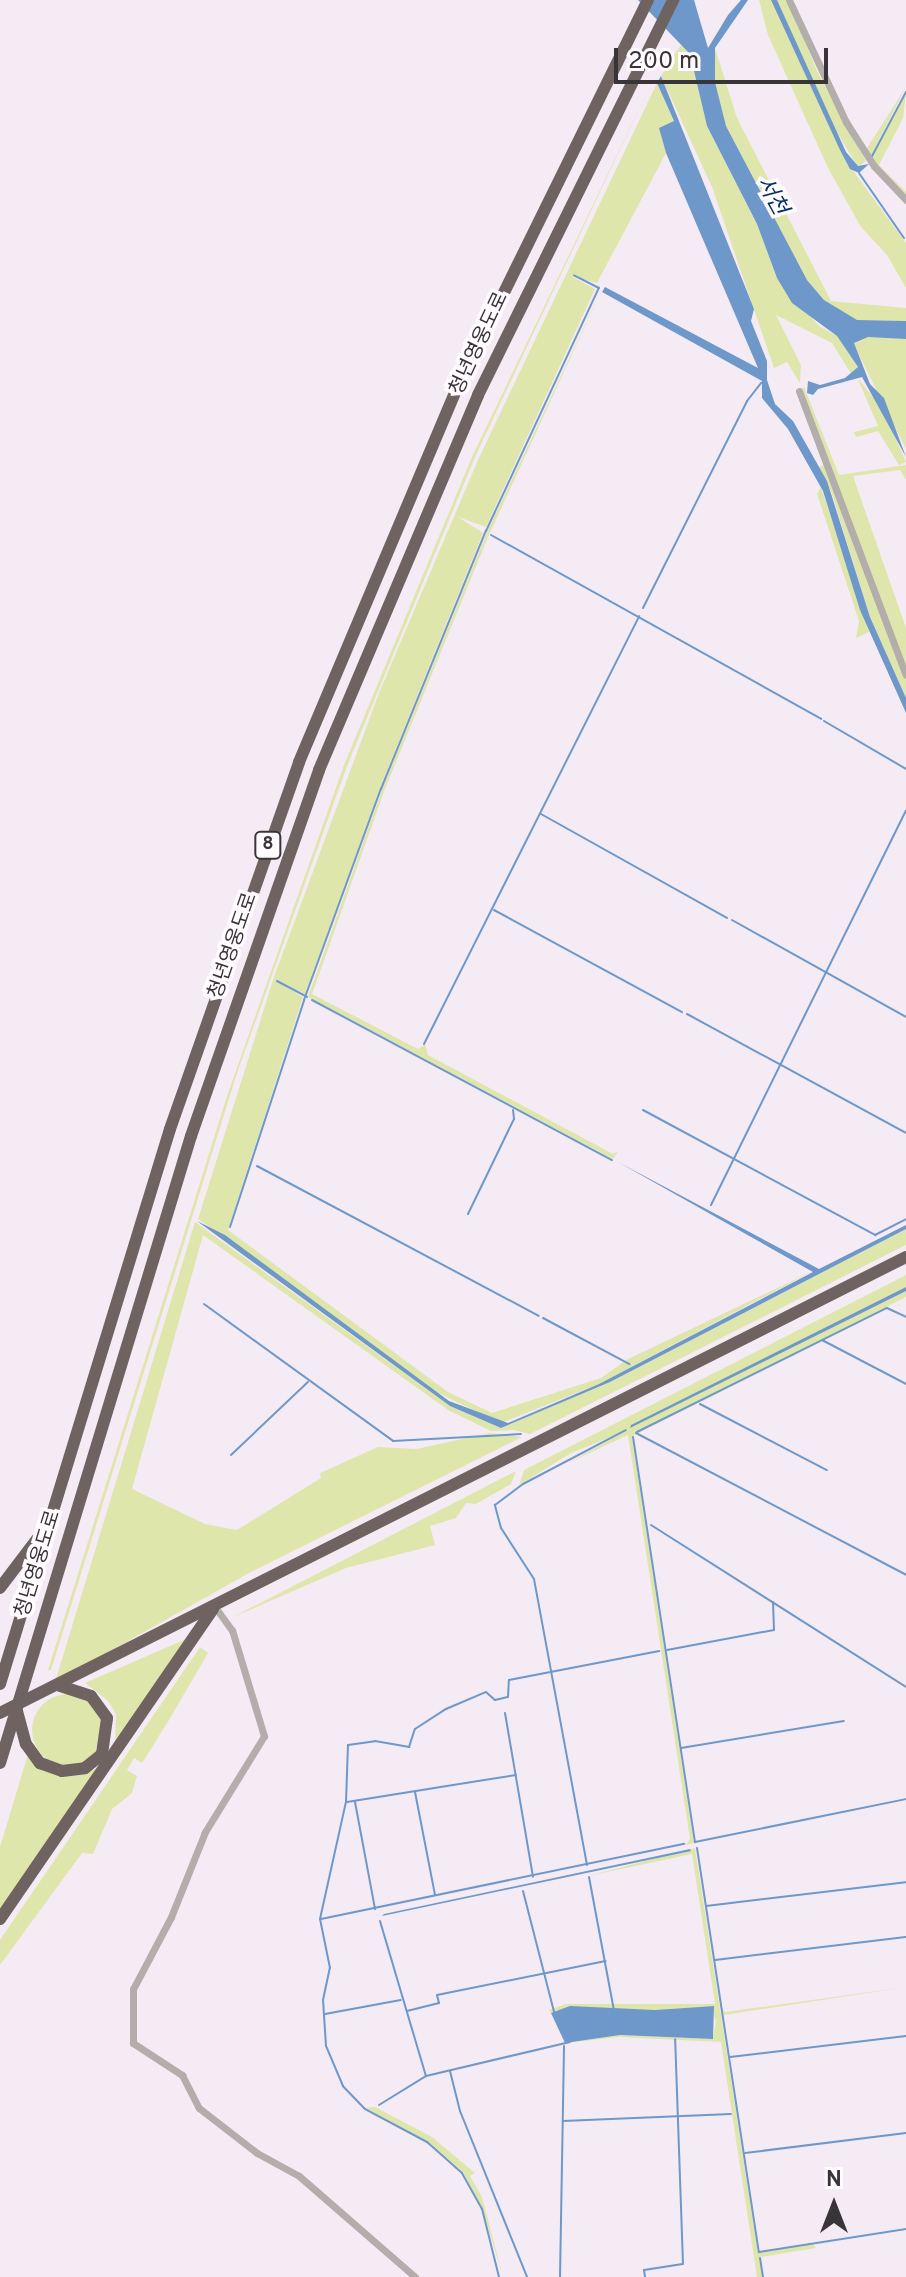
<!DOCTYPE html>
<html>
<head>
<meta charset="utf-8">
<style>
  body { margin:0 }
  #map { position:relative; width:906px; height:2277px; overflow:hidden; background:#f5ebf5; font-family:Overpass,"Noto Sans KR",sans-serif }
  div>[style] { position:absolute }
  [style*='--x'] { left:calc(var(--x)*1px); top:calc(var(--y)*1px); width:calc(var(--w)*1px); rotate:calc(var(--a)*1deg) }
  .green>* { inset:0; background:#dfe6ac }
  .round { border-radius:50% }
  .water>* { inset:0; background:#6e98c9 }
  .stream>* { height:2px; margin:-1px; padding:0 1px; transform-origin:1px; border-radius:1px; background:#6e98c9 }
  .street>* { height:7px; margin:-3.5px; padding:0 3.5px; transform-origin:3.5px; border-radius:3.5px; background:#b3adac }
  .highway>* { height:12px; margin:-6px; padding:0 6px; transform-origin:6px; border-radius:6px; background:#6f6361 }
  span { translate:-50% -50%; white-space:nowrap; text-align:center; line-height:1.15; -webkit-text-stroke:7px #fffbfe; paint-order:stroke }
  .shield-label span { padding:2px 6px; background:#fffbfe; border:2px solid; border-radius:6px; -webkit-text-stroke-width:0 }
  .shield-label { font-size:18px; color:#383437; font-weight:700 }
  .street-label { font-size:20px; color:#383437 }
  .water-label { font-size:22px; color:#02315f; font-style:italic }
  .north { position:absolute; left:794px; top:2165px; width:80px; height:80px; -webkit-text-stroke:6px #fffbfe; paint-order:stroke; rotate:0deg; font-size:22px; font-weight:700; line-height:32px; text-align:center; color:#383437 }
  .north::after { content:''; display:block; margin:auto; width:28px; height:36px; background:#383437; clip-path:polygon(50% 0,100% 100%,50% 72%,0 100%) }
  .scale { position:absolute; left:614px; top:48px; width:214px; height:36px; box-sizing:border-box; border:4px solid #383437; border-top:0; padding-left:10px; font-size:24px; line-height:28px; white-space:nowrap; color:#383437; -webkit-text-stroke:6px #fffbfe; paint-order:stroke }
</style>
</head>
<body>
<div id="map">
  <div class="green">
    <i style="clip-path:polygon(759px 0,771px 0,854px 172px,906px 243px,906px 288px,887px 255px,861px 227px,828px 168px,768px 35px)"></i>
    <i style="clip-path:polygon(777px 0,788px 0,817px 71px,866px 161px,858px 167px,830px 121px)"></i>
    <i style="clip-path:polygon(682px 43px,690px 54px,707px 126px,757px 224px,777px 278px,819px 326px,837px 336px,858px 367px,852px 375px,832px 343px,776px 315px,801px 365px,800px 383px,787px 362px,774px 368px,712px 187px,661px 76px)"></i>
    <i style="clip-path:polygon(715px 48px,737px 118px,831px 301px,906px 308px,906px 321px,857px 320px,835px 312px,807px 280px,726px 126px,715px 82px)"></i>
    <i style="clip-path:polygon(657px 83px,674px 121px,660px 131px,666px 153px,597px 283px,571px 276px,595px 289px,486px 527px,458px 517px,483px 533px,380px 788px,305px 995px,276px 981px,303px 997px,228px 1230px,448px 1392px,492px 1413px,601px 1378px,628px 1359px,813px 1271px,599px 1384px,501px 1423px,436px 1392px,198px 1219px,274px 977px,379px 693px,478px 460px)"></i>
    <i style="clip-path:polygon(906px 87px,870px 157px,906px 93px,903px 118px,879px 165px,906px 192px,906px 198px,885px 178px,865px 151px)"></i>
    <i style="clip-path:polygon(649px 88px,475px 457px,347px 766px,237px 1073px,51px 1670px,48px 1670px,227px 1096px,344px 765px,472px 457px)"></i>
    <i style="clip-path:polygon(604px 285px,488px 537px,385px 789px,312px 994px,418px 1049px,425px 1044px,428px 1055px,613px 1154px,618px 1151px,613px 1159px,308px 997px,383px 787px,487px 532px)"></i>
    <i style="clip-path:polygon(887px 336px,906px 339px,906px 449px,853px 343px,856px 338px)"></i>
    <i style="clip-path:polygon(857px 377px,883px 410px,906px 462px,899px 465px,878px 431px,856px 437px,854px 432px,878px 426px)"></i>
    <i style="clip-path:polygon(804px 387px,839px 475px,906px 465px,906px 480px,900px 470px,853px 476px,906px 628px,906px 671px,800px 389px)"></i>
    <i style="clip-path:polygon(827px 463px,906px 679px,906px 698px,870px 617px,831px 491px,816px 469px)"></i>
    <i style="clip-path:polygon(821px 487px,869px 632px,856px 638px,859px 621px,817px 494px)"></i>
    <i style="clip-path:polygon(195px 1222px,450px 1406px,501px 1428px,610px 1382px,906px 1229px,906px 1245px,530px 1434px,514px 1430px,491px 1431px,448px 1410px,203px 1235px,132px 1489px,205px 1524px,237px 1530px,321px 1478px,320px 1473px,378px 1447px,416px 1449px,490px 1433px,522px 1437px,249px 1573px,55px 1682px)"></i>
    <i style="clip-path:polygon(906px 1275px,906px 1287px,631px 1426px,906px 1291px,906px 1297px,632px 1436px,694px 1843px,686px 1845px,690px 1839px,628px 1435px,568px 1463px,626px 1431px,571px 1453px,519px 1485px,524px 1470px)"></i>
    <i style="clip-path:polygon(516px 1471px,511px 1484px,476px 1504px,466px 1503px,456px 1518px,430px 1526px,435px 1545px,346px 1568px,231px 1618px)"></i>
    <i style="clip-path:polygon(186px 1639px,115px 1746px,116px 1714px,108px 1701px,85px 1683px)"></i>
    <i style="clip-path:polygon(200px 1647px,208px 1653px,169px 1720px,142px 1763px,134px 1758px,127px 1770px,137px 1776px,132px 1793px,112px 1809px,93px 1854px,82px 1853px,0 1965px,0 1940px)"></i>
    <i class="round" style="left:32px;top:1694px;width:72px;height:72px"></i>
    <i style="clip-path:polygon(28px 1754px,60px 1777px,96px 1769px,0 1914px,0 1847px)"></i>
    <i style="clip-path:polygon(695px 1848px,758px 2253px,813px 2244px,816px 2248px,761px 2257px,762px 2277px,757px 2277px,721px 2042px,619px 2037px,565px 2043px,620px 2035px,713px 2039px,716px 2021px,710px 2006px,655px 2010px,576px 2008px,551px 2013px,549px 2010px,566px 2004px,715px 2004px,692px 1854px,588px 1876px)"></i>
    <i style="clip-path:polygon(906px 1987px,724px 2015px,723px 2009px,725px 2012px)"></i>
    <i style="clip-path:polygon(375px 2107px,432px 2137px,475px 2173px,470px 2176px,482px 2197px,503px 2277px,482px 2208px,463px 2172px,430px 2143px,365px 2108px)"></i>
  </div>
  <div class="water">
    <i style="clip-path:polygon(638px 0,694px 0,708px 48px,728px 15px,741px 0,748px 0,715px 48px,715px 82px,726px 126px,807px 280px,824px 300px,857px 320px,906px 321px,906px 339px,868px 337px,854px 343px,870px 384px,884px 398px,906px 457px,862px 377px,818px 389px,813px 395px,807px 393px,808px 381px,820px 385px,845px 378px,858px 367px,837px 336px,792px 303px,777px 278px,757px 224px,707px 126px,690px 54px)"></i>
    <i style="clip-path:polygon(771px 0,777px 0,846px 152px,858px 166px,869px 164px,859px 173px,850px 169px,840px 150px)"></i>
    <i style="clip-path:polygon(661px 76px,754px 309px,751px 321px,767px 361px,767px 380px,775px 404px,793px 421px,827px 481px,870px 617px,906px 698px,906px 713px,860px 610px,823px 491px,788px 429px,762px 398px,762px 381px,602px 292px,605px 287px,758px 368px,666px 153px,659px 128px,674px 121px,657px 83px)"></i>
    <i style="clip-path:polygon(618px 1162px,819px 1269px,906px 1225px,906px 1229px,610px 1382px,501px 1428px,450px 1406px,197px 1221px,225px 1235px,449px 1401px,508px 1423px,599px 1384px,813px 1272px)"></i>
    <i style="clip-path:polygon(906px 1287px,906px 1291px,630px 1428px,631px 1425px)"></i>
    <i style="clip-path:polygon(690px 1849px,691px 1851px,382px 1916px,384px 1914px)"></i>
    <i style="clip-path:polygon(570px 2006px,655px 2010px,714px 2006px,713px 2039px,620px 2035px,565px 2043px,551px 2013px)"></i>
  </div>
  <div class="stream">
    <i style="--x:871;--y:158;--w:75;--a:-62.1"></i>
    <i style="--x:859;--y:173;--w:79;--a:55.3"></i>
    <i style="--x:491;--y:535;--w:378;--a:29.1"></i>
    <i style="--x:643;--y:608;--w:232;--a:-63.3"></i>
    <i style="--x:747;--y:401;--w:23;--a:-52"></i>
    <i style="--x:824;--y:721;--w:95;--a:30.3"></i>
    <i style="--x:541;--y:814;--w:213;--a:29.2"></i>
    <i style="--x:494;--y:910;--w:214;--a:28.5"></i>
    <i style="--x:732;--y:920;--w:199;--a:29.1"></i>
    <i style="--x:277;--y:981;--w:34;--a:28"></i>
    <i style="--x:312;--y:1000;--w:340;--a:28.1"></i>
    <i style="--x:687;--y:1014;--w:249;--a:28.5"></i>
    <i style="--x:424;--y:1044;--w:479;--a:-63.3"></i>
    <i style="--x:643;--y:1110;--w:264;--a:28.3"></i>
    <i style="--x:875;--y:1235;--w:35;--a:-27"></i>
    <i style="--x:257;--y:1166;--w:319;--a:28"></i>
    <i style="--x:711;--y:1205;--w:440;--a:-63.7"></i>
    <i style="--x:468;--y:1214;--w:106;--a:-64.2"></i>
    <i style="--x:514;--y:1119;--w:9;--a:-96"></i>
    <i style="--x:230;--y:1227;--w:239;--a:-71.9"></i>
    <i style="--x:304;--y:1000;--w:225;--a:-70"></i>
    <i style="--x:381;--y:789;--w:279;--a:-67.9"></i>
    <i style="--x:486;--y:531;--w:268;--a:-65.1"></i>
    <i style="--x:599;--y:288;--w:28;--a:-153"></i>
    <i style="--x:204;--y:1304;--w:233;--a:35.9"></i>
    <i style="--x:393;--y:1441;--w:128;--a:-3.1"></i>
    <i style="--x:543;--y:1318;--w:98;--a:28.1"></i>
    <i style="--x:822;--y:1340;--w:95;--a:27.6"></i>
    <i style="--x:700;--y:1404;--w:143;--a:27.5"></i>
    <i style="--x:637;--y:1432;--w:279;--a:-26.4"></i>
    <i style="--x:887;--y:1308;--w:21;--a:25"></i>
    <i style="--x:636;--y:1433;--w:305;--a:27.7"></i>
    <i style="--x:633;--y:1437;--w:410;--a:81.3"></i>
    <i style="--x:695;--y:1842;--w:215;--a:-11.5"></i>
    <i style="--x:231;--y:1455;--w:106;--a:-43.5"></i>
    <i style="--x:651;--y:1525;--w:302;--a:32.4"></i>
    <i style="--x:667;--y:1650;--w:109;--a:-10.6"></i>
    <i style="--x:774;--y:1630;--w:28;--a:-92"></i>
    <i style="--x:505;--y:1713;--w:166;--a:80.3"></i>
    <i style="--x:681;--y:1748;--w:165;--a:-9.4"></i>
    <i style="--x:415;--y:1792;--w:105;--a:79"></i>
    <i style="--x:347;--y:1802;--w:171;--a:-9.1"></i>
    <i style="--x:355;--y:1802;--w:109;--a:79.4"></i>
    <i style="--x:697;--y:1848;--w:409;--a:81.3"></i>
    <i style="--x:759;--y:2252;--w:149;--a:-8.9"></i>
    <i style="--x:587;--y:1865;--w:291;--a:-100.5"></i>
    <i style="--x:534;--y:1579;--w:61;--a:-122.9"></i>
    <i style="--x:501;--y:1528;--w:24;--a:-105"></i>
    <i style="--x:495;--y:1505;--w:35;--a:-37"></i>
    <i style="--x:523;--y:1484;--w:116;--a:-27.7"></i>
    <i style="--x:589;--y:1877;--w:135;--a:79.4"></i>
    <i style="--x:523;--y:1891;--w:125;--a:75.6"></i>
    <i style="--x:706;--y:1906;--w:201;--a:-6.8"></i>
    <i style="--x:321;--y:1919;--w:371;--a:-11.7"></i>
    <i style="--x:380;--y:1921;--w:162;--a:73.5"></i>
    <i style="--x:715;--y:1960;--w:192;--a:-6.9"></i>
    <i style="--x:407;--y:2011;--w:33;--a:-14"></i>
    <i style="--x:439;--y:2003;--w:8;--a:-104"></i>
    <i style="--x:437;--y:1995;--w:172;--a:-11.4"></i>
    <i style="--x:325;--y:2014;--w:77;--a:-10.4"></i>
    <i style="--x:730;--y:2057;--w:177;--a:-6.8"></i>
    <i style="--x:450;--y:2071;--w:41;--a:76"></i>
    <i style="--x:460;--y:2111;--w:179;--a:68"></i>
    <i style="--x:379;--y:2105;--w:55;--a:-31.7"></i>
    <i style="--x:426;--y:2076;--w:148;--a:-13.3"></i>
    <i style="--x:563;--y:2121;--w:168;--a:-2.4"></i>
    <i style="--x:745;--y:2153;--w:162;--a:-7.1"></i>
    <i style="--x:760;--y:2258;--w:19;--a:81"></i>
    <i style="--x:499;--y:2277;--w:70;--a:-104"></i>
    <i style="--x:482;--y:2209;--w:41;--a:-119.1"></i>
    <i style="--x:462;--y:2173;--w:47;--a:-138.5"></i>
    <i style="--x:427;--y:2142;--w:70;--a:-152"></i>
    <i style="--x:365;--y:2109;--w:32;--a:-134"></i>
    <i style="--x:343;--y:2086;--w:43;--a:-113"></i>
    <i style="--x:326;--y:2046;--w:46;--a:-93.7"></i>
    <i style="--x:323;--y:2000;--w:33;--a:-78"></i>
    <i style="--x:330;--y:1968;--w:50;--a:-101.5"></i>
    <i style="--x:320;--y:1919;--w:120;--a:-77.5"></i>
    <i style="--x:346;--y:1802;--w:57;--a:-88"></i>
    <i style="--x:348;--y:1745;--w:27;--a:-8"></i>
    <i style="--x:375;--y:1741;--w:35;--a:10"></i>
    <i style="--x:409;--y:1747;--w:19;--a:-72"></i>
    <i style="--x:415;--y:1729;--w:37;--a:-33"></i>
    <i style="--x:446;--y:1709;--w:43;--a:-23"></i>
    <i style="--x:486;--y:1692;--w:12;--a:42"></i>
    <i style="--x:495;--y:1700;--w:13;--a:-13"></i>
    <i style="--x:508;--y:1697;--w:17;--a:-87"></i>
    <i style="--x:509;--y:1680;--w:153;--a:-10.9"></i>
    <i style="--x:560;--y:2277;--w:231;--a:-89"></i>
    <i style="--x:645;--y:2277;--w:7;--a:-98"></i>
    <i style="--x:644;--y:2270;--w:39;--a:-9"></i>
    <i style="--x:683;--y:2264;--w:225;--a:-92"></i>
  </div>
  <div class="street">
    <i style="--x:789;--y:0;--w:135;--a:65"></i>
    <i style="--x:846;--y:122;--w:52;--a:57.5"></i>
    <i style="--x:874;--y:166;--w:47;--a:46.7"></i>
    <i style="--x:799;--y:391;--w:303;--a:69.4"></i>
    <i style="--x:215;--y:1607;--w:29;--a:54"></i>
    <i style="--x:232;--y:1630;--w:111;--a:73.2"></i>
    <i style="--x:264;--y:1736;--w:113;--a:121.6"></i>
    <i style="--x:205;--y:1832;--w:92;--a:111.8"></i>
    <i style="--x:171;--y:1917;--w:81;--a:117.8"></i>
    <i style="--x:133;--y:1989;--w:54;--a:90"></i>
    <i style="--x:133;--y:2043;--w:59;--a:33.1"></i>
    <i style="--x:182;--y:2075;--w:37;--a:63"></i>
    <i style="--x:199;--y:2108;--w:73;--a:37.8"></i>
    <i style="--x:257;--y:2153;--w:48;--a:28.7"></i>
    <i style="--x:299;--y:2176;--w:154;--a:41"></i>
  </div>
  <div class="highway">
    <i style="--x:0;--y:1588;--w:61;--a:-52.9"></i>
    <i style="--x:0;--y:1684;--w:580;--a:-72.97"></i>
    <i style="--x:170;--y:1129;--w:389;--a:-70.6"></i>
    <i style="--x:299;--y:762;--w:408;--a:-67.1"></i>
    <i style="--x:458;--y:386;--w:430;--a:-63.8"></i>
    <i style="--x:17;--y:1711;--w:34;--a:75"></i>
    <i style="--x:26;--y:1744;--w:24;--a:54"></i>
    <i style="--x:40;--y:1763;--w:23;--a:20"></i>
    <i style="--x:62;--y:1771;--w:23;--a:-7"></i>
    <i style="--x:85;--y:1768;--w:22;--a:-39"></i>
    <i style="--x:102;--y:1754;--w:36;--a:-82"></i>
    <i style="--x:107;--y:1718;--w:27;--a:-126"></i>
    <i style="--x:91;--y:1696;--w:33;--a:-162"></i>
    <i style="--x:0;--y:1713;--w:1014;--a:-26.72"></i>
    <i style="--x:0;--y:1763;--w:655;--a:-73.06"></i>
    <i style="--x:191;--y:1136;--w:388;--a:-70.7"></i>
    <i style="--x:319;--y:770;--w:407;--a:-67"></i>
    <i style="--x:478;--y:395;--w:441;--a:-63.7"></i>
    <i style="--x:0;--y:1919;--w:376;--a:-55.5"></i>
  </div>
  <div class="shield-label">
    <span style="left:268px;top:845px">8</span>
  </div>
  <div class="street-label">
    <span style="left:480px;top:344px;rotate:-65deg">청년영웅도로</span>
    <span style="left:234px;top:946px;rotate:-71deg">청년영웅도로</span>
    <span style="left:39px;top:1564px;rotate:-73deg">청년영웅도로</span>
  </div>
  <div class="water-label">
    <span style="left:771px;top:196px;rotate:61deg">서천</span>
  </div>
  <div class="north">N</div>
  <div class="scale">200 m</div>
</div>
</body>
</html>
